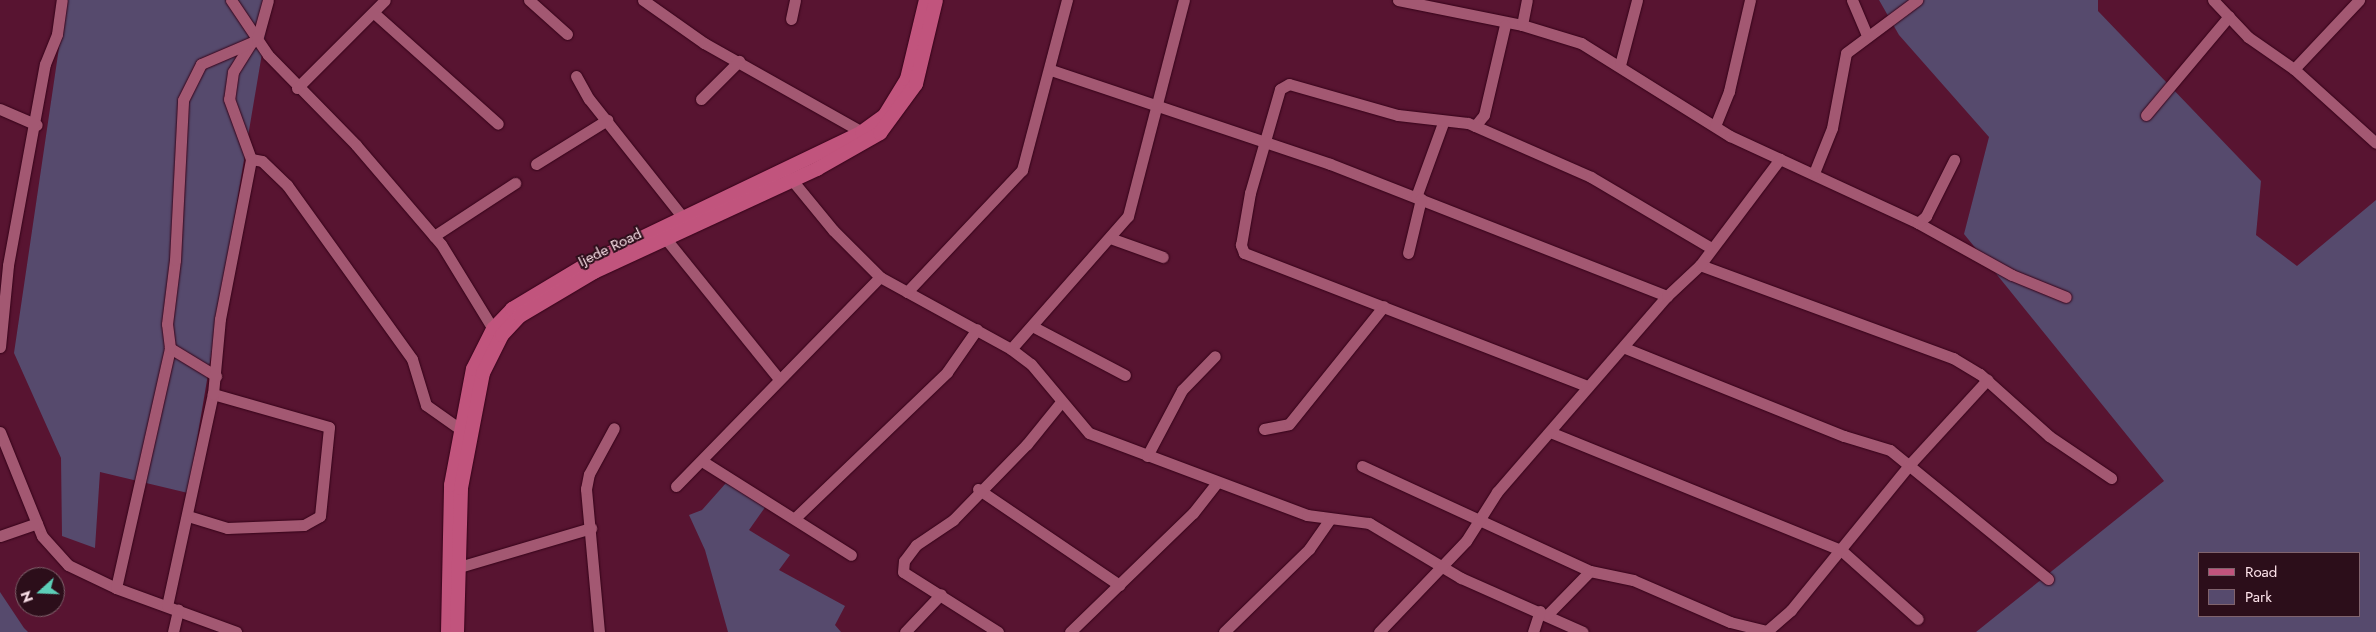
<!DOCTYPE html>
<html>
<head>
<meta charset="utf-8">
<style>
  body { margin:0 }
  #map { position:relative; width:2376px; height:632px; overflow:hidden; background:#581431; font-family:Jost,sans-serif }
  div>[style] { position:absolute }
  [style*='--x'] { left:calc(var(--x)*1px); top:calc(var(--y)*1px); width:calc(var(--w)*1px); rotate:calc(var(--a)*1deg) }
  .green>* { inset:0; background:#564a6d }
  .roads { filter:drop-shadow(0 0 1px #350319) drop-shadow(0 0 1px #350319) }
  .minor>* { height:11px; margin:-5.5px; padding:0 5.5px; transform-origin:5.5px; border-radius:5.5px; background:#a35872 }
  .major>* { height:14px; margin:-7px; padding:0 7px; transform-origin:7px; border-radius:7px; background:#c1547d }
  span { translate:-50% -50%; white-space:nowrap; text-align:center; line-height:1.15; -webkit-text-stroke:4px #2c0e1a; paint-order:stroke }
  .street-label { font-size:15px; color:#fde2ea }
  .legend { position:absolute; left:2198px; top:552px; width:162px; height:65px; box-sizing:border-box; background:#2c0e1a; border:1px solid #80636d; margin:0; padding:6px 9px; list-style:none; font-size:15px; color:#fde2ea }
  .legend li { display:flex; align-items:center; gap:10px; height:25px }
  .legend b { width:25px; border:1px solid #80636d }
  .north { position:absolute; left:15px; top:567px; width:50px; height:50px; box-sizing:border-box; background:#2c0e1a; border:1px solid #80636d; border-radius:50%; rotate:250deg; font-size:14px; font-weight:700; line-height:20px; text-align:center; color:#fde2ea }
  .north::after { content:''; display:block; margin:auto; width:18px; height:22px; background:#5dceb8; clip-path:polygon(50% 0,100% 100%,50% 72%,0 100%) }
</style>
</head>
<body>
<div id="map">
  <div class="green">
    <i style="clip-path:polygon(66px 0,271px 0,188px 493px,100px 472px,95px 548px,62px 536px,61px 458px,14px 353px)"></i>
    <i style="clip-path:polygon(evenodd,1879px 0,2098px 0,2098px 11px,2261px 181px,2256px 235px,2297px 266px,2376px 200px,2376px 632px,1976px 632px,2164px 481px,1964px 234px,1989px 137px,1899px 35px,1879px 0,2200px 553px,2360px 553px,2360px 616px,2200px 616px,2200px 553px)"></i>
    <i style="clip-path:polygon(726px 483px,766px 506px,749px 530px,790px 555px,779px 570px,845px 606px,835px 625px,841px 632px,728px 632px,705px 550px,689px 515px,702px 510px)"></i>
    <i style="clip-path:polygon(0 592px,24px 628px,28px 632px,0 632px)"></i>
  </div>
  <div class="roads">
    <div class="minor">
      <i style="--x:231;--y:0;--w:66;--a:56.1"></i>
      <i style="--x:268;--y:55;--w:126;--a:45.6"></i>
      <i style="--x:356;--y:145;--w:130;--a:49.4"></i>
      <i style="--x:441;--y:244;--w:100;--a:58.5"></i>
      <i style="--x:529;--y:0;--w:51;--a:41.8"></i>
      <i style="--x:643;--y:0;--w:75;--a:35.2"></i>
      <i style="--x:704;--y:43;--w:181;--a:29.4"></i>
      <i style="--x:1398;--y:0;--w:126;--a:11.4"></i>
      <i style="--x:1522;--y:25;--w:62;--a:17"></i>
      <i style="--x:1581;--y:43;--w:176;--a:32"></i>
      <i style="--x:1730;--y:136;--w:207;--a:24.8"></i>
      <i style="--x:1918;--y:223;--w:107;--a:29"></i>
      <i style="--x:2012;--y:275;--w:58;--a:22.2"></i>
      <i style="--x:1852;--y:0;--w:39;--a:67"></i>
      <i style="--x:2213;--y:0;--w:51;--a:46.6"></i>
      <i style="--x:2248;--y:37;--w:56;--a:34.8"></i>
      <i style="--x:2294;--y:69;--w:110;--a:42.1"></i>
      <i style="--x:374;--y:13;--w:166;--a:41.8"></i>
      <i style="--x:791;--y:19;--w:19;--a:-78"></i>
      <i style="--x:1522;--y:25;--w:25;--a:-79"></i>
      <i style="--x:251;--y:43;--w:34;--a:122"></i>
      <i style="--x:233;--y:72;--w:27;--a:98"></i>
      <i style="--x:229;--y:99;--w:64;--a:69.9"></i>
      <i style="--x:1620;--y:65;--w:67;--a:-75.3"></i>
      <i style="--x:2294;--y:69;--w:95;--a:-46.7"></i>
      <i style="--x:1051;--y:70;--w:294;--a:18.6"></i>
      <i style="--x:1330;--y:164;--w:362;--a:21.4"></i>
      <i style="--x:576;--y:76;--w:26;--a:61"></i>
      <i style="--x:589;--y:99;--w:153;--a:51.6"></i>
      <i style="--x:297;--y:88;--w:124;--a:-45"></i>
      <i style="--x:701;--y:99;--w:54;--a:-45"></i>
      <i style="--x:0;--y:109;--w:40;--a:23.4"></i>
      <i style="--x:2146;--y:115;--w:129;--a:-50"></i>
      <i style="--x:1475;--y:126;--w:14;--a:-51"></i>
      <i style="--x:1484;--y:115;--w:92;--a:-76.9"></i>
      <i style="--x:1715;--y:126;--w:38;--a:-68"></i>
      <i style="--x:1729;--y:91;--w:93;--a:-77"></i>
      <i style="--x:251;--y:159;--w:11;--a:10"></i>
      <i style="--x:262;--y:161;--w:35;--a:44"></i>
      <i style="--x:287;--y:185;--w:214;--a:54.3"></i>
      <i style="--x:412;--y:359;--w:48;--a:73.1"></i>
      <i style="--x:426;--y:405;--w:42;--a:35.2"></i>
      <i style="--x:536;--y:164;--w:84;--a:-31.8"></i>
      <i style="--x:1814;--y:173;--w:48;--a:-68.2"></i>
      <i style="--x:1832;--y:128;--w:76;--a:-79.4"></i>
      <i style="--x:1846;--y:53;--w:89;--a:-36.7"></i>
      <i style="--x:1416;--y:197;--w:79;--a:-70"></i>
      <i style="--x:1918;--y:223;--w:11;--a:-41"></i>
      <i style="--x:1926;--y:216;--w:63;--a:-63.4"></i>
      <i style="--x:434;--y:236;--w:97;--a:-33.2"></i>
      <i style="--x:1110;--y:238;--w:56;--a:19.7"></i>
      <i style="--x:666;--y:239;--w:180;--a:51.1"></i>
      <i style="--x:1408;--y:253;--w:56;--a:-76.5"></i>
      <i style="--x:1700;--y:265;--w:270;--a:20.2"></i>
      <i style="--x:1953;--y:358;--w:31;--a:31"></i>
      <i style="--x:1980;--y:374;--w:93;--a:41.9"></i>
      <i style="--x:2049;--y:436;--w:75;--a:34.1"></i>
      <i style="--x:880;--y:277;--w:149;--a:28.8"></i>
      <i style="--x:1011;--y:349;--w:25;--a:37"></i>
      <i style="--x:1031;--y:364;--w:90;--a:50"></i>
      <i style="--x:1089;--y:433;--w:233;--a:20.6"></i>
      <i style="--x:1307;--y:515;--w:63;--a:7.4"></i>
      <i style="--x:1369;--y:523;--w:107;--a:30.9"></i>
      <i style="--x:1461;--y:578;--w:133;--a:23.9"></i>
      <i style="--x:907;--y:292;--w:168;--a:-46.7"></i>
      <i style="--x:1022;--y:170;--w:176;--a:-75.2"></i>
      <i style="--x:1032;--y:326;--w:105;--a:27.8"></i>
      <i style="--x:0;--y:347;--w:82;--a:-84.4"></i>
      <i style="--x:8;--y:265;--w:204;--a:-79.6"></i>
      <i style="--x:45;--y:64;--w:32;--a:-68"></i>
      <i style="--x:57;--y:34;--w:34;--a:-82"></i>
      <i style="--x:170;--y:348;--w:54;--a:31.3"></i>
      <i style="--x:1625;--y:348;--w:236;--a:21.9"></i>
      <i style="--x:1844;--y:436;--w:48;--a:16.9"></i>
      <i style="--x:1890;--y:450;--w:204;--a:39.2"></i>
      <i style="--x:1011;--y:349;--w:177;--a:-48.7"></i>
      <i style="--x:1128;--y:216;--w:223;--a:-75.5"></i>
      <i style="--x:1587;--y:386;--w:368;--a:-158.8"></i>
      <i style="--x:1244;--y:253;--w:9;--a:-111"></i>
      <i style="--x:1241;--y:245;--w:53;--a:-80.2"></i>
      <i style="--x:1250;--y:193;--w:108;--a:-73.9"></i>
      <i style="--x:1280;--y:89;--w:10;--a:-29"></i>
      <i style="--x:1289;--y:84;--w:113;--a:15.9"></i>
      <i style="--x:1398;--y:115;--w:70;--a:6.5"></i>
      <i style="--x:1468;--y:123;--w:134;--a:23.7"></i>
      <i style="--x:1591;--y:177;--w:139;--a:30.6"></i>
      <i style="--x:1264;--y:429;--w:25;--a:-11"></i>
      <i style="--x:1289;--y:424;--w:151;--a:-51.2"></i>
      <i style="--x:0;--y:432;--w:112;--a:68"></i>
      <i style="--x:42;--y:536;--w:39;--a:48"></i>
      <i style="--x:68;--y:565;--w:53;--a:25.6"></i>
      <i style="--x:116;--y:588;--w:128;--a:20.1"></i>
      <i style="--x:1550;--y:432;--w:314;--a:22.1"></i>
      <i style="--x:1841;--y:550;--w:103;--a:41.9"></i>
      <i style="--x:1147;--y:456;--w:75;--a:-62.1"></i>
      <i style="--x:1182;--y:390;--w:47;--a:-45.9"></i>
      <i style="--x:702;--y:461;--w:176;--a:32.2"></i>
      <i style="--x:1362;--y:466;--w:251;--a:24.7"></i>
      <i style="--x:1590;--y:571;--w:44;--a:11.8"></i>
      <i style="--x:1633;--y:580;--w:106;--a:23.4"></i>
      <i style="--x:1730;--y:622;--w:38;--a:14"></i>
      <i style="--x:1767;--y:631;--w:32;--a:-41"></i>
      <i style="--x:1791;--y:610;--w:190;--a:-50.8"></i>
      <i style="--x:1911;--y:463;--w:113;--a:-47.5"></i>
      <i style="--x:676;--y:486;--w:292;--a:-45.7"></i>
      <i style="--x:880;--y:277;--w:66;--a:-135"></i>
      <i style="--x:833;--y:230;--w:65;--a:-129.4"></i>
      <i style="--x:978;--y:489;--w:171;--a:34.2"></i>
      <i style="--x:188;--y:516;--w:41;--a:17.1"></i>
      <i style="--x:227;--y:528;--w:77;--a:-2.2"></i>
      <i style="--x:304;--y:525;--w:18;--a:-29"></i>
      <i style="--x:320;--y:516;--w:89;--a:-84.2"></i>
      <i style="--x:329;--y:427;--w:121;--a:-164.1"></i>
      <i style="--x:795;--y:518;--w:211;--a:-43.8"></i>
      <i style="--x:947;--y:372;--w:52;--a:-55.1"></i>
      <i style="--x:0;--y:536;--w:39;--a:-19"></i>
      <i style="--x:456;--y:568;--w:141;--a:-16.5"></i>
      <i style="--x:116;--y:588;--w:246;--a:-77.3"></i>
      <i style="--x:170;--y:348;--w:24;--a:-97"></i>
      <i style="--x:167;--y:324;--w:64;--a:-82.9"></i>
      <i style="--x:175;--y:260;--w:160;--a:-87.1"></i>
      <i style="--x:183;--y:100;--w:40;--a:-63.4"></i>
      <i style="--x:201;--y:64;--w:61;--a:-23.2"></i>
      <i style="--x:257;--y:40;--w:41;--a:-74.6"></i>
      <i style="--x:167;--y:606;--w:217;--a:-77.8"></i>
      <i style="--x:213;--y:394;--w:75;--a:-84.7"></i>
      <i style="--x:220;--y:319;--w:163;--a:-79"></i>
      <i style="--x:1548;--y:614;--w:60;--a:-45.7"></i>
      <i style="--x:173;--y:632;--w:23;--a:-77"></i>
      <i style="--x:599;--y:632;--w:144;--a:-95.2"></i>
      <i style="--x:586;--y:489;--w:15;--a:-79"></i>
      <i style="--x:589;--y:474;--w:52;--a:-61.5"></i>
      <i style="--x:905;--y:632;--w:52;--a:-46.5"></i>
      <i style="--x:998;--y:632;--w:112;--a:-147.7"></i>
      <i style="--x:903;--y:572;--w:11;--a:-85"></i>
      <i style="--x:904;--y:561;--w:20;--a:-53"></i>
      <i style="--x:916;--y:545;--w:45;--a:-34"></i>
      <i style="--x:953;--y:520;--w:106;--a:-45.8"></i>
      <i style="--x:1027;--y:444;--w:54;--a:-51"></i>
      <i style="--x:1070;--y:632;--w:171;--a:-44.1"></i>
      <i style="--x:1193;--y:513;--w:39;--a:-52"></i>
      <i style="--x:1224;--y:632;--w:119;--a:-44.3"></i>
      <i style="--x:1309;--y:549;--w:37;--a:-55"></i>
      <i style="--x:1379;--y:632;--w:126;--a:-46.3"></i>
      <i style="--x:1466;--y:541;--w:58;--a:-57.7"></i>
      <i style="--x:1497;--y:492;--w:259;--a:-49.1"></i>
      <i style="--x:1667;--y:296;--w:45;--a:-43.2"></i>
      <i style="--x:1700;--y:265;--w:133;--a:-53"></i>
      <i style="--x:1533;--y:632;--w:22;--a:-72"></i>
    </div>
    <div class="major">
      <i style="--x:448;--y:632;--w:147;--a:-88.8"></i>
      <i style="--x:451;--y:485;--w:118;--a:-79.3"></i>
      <i style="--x:473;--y:369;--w:45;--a:-63.4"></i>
      <i style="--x:493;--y:329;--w:28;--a:-46"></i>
      <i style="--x:512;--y:309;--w:87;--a:-31"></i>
      <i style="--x:587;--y:264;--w:305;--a:-25.6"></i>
      <i style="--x:862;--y:132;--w:29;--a:-36"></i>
      <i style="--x:885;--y:115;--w:42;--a:-58.6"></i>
      <i style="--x:907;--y:79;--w:81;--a:-76.5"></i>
      <i style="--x:457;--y:632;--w:144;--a:-88.4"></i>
      <i style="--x:461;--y:488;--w:117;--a:-79.2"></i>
      <i style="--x:483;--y:373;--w:42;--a:-63.4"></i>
      <i style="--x:502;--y:335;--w:26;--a:-47"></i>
      <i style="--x:520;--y:316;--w:86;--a:-30.7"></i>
      <i style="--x:594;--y:272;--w:246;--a:-24.8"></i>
      <i style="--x:817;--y:169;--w:73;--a:-29.7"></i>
      <i style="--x:880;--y:133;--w:61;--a:-53.7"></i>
      <i style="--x:916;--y:84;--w:86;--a:-76.6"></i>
    </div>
  </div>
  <div class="street-label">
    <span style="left:610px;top:248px;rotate:-26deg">Ijede Road</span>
  </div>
  <ul class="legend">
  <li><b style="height:6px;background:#c1547d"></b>Road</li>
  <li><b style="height:14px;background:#564a6d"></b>Park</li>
  </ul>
  <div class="north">N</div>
</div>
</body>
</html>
